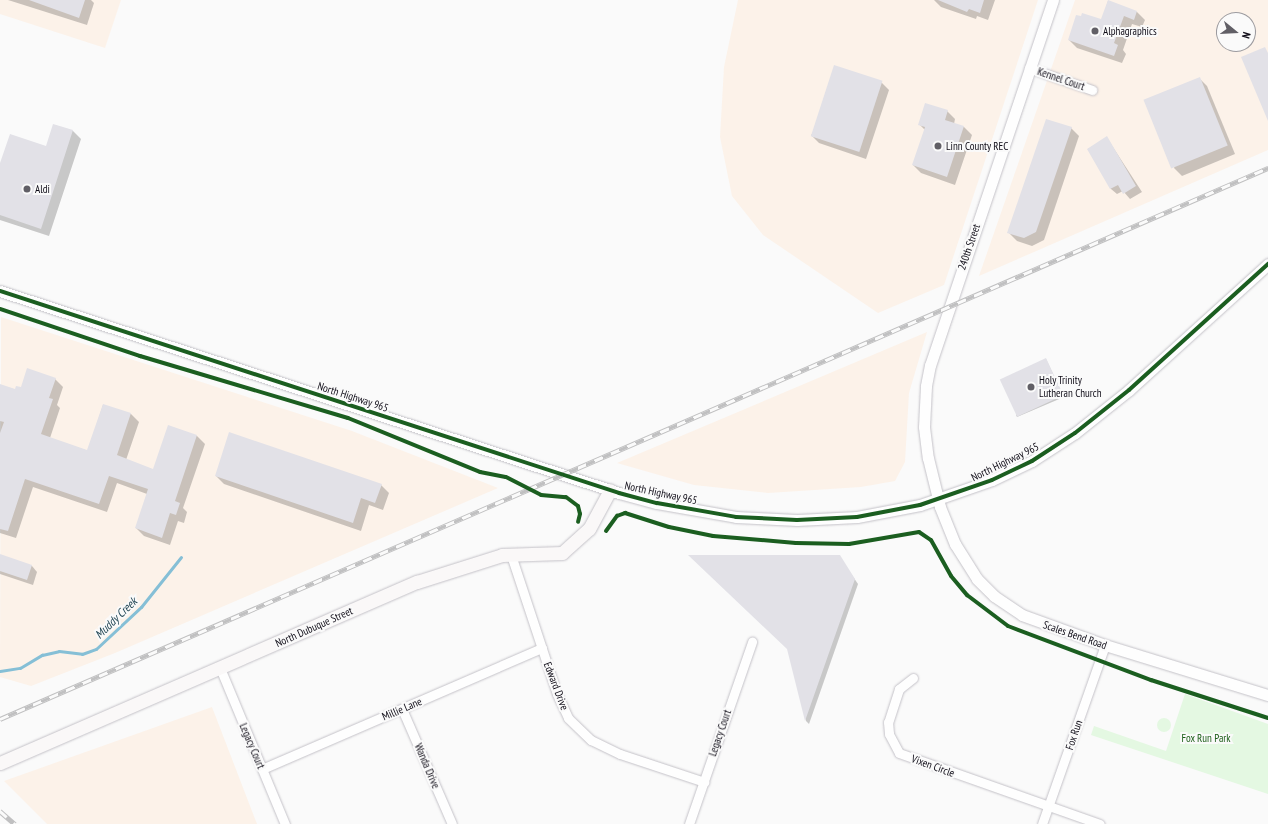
<!DOCTYPE html>
<html>
<head>
<meta charset="utf-8">
<style>
  body { margin:0 }
  #map { position:relative; width:1268px; height:824px; overflow:hidden; background:#fafafa; font-family:"PT Sans Narrow",sans-serif }
  div>[style] { position:absolute }
  [style*='--x'] { left:calc(var(--x)*1px); top:calc(var(--y)*1px); width:calc(var(--w)*1px); rotate:calc(var(--a)*1deg) }
  .industrial>* { inset:0; background:#fcf2e9 }
  .green>* { inset:0; background:#e4f8e2 }
  .round { border-radius:50% }
  .shadow>* { inset:0; background:#0003 }
  .stream>* { height:3px; margin:-1.5px; padding:0 1.5px; transform-origin:1.5px; border-radius:1.5px; background:#85bfd6 }
  .building>* { inset:0; background:#e2e1e7; transform-origin:0 0 }
  .roads { filter:drop-shadow(0 0 1px #c4c2c8) drop-shadow(0 0 1px #c4c2c8) }
  .minor>* { height:9px; margin:-4.5px; padding:0 4.5px; transform-origin:4.5px; border-radius:4.5px; background:#fefefe }
  .tertiary>* { height:11px; margin:-5.5px; padding:0 5.5px; transform-origin:5.5px; border-radius:5.5px; background:#fefefe }
  .secondary>* { height:13px; margin:-6.5px; padding:0 6.5px; transform-origin:6.5px; border-radius:6.5px; background:#faf8f8 }
  .rail>* { height:4.5px; margin-top:-2.25px; transform-origin:0; background:repeating-linear-gradient(90deg,#fafafa 0 9px,#c0c0c1 0 18px); box-sizing:border-box; border-block:1px solid #c0c0c1 }
  .cycleway>* { height:4px; margin:-2px; padding:0 2px; transform-origin:2px; border-radius:2px; background:#1b5e20 }
  .dots>* { width:11px; height:11px; translate:-50% -50%; box-sizing:border-box; border:2px solid #fafafa; border-radius:50% }
  span { translate:-50% -50%; white-space:nowrap; text-align:center; line-height:1.15; -webkit-text-stroke:4px #fafafa; paint-order:stroke }
  .poi-label { font-size:11px; color:#0f0c17 }
  .left { translate:0 -50%; text-align:left }
  .street-label { font-size:11px; color:#0f0c17 }
  .park-label { font-size:11px; color:#1a5d16 }
  .water-label { font-size:12px; color:#1a3f4e; font-style:italic }
  .north { position:absolute; left:1216px; top:12px; width:40px; height:40px; box-sizing:border-box; background:#fafafa; border:1px solid #9c9b9f; border-radius:50%; rotate:108deg; font-size:11px; font-weight:700; line-height:16px; text-align:center; color:#0f0c17 }
  .north::after { content:''; display:block; margin:auto; width:14px; height:18px; background:#615f66; clip-path:polygon(50% 0,100% 100%,50% 72%,0 100%) }
</style>
</head>
<body>
<div id="map">
  <div class="industrial">
    <i style="clip-path:polygon(0 0,121px 0,105px 48px,0 14px)"></i>
    <i style="clip-path:polygon(738px 0,1038px 0,944px 285px,878px 313px,763px 235px,732px 196px,720px 137px,724px 67px)"></i>
    <i style="clip-path:polygon(evenodd,1075px 0,1268px 0,1268px 150px,979px 276px,1075px 0,1224px 20px,1248px 20px,1248px 44px,1224px 44px,1224px 20px)"></i>
    <i style="clip-path:polygon(1px 317px,352px 431px,498px 488px,115px 653px,31px 686px,0 677px)"></i>
    <i style="clip-path:polygon(927px 332px,909px 393px,905px 462px,895px 481px,861px 487px,768px 493px,694px 485px,617px 463px)"></i>
    <i style="clip-path:polygon(212px 707px,257px 824px,47px 824px,4px 781px)"></i>
  </div>
  <div class="green">
    <i style="clip-path:polygon(1185px 694px,1268px 724px,1268px 794px,1091px 735px,1094px 726px,1166px 751px)"></i>
    <i class="round" style="left:1157px;top:718px;width:14px;height:14px"></i>
  </div>
  <div class="shadow">
    <i style="clip-path:polygon(8px 0,91px 0,94px 3px,87px 25px)"></i>
    <i style="clip-path:polygon(934px 0,995px 0,988px 20px,977px 16px,976px 19px,941px 7px)"></i>
    <i style="clip-path:polygon(1108px 1px,1137px 12px,1145px 20px,1142px 27px,1132px 24px,1123px 50px,1126px 54px,1122px 63px,1077px 48px,1069px 40px,1102px 20px)"></i>
    <i style="clip-path:polygon(1199px 78px,1207px 86px,1235px 154px,1182px 176px,1174px 168px)"></i>
    <i style="clip-path:polygon(881px 82px,889px 90px,866px 159px,819px 143px,811px 135px)"></i>
    <i style="clip-path:polygon(947px 111px,955px 119px,954px 124px,964px 127px,972px 135px,955px 185px,921px 173px,913px 165px,925px 130px,919px 124px)"></i>
    <i style="clip-path:polygon(54px 125px,73px 131px,81px 139px,49px 236px,0 220px,0 166px,47px 147px)"></i>
    <i style="clip-path:polygon(1071px 128px,1079px 136px,1044px 240px,1032px 246px,1017px 241px,1009px 233px)"></i>
    <i style="clip-path:polygon(1107px 138px,1142px 192px,1130px 199px,1123px 191px,1117px 194px,1111px 189px,1088px 149px)"></i>
    <i style="clip-path:polygon(1046px 359px,1064px 397px,1017px 417px,1016px 415px)"></i>
    <i style="clip-path:polygon(55px 379px,63px 387px,57px 405px,60px 408px,50px 438px,88px 451px,103px 405px,131px 414px,139px 422px,126px 460px,154px 470px,169px 426px,197px 436px,205px 444px,183px 508px,187px 512px,184px 523px,178px 521px,170px 545px,144px 536px,136px 528px,147px 494px,117px 483px,107px 512px,33px 487px,16px 538px,0 533px,0 385px,16px 390px)"></i>
    <i style="clip-path:polygon(216px 476px,381px 485px,389px 493px,383px 510px,369px 505px,361px 531px,224px 484px)"></i>
    <i style="clip-path:polygon(0 555px,32px 566px,37px 572px,33px 585px,0 574px)"></i>
    <i style="clip-path:polygon(839px 556px,858px 584px,809px 724px,806px 721px,788px 649px)"></i>
  </div>
  <div class="stream">
    <i style="--x:0;--y:671;--w:20;--a:-9"></i>
    <i style="--x:20;--y:668;--w:26;--a:-31"></i>
    <i style="--x:42;--y:655;--w:17;--a:-13"></i>
    <i style="--x:59;--y:651;--w:23;--a:7"></i>
    <i style="--x:82;--y:654;--w:15;--a:-20"></i>
    <i style="--x:96;--y:649;--w:62;--a:-43"></i>
    <i style="--x:141;--y:607;--w:64;--a:-51.3"></i>
  </div>
  <div class="building">
    <i style="clip-path:polygon(29px 0,85px 0,79px 18px)"></i>
    <i style="clip-path:polygon(938px 0,984px 0,980px 13px,969px 9px,967px 12px)"></i>
    <i style="clip-path:polygon(1108px 0,1137px 11px,1134px 20px,1124px 16px,1114px 43px,1118px 45px,1114px 56px,1068px 40px,1076px 15px,1081px 16px,1082px 13px,1101px 19px)"></i>
    <i style="clip-path:polygon(1265px 47px,1268px 53px,1268px 121px,1241px 57px)"></i>
    <i style="left:834px;top:65px;width:51px;height:75px;rotate:18deg"></i>
    <i style="left:1200px;top:77px;width:74px;height:61px;rotate:68deg"></i>
    <i style="clip-path:polygon(925px 103px,948px 110px,945px 120px,964px 126px,947px 177px,912px 165px,925px 127px,918px 125px)"></i>
    <i style="clip-path:polygon(1046px 119px,1072px 127px,1036px 232px,1024px 238px,1007px 233px)"></i>
    <i style="clip-path:polygon(53px 124px,73px 130px,41px 229px,0 215px,0 163px,10px 134px,46px 146px)"></i>
    <i style="clip-path:polygon(1107px 136px,1136px 186px,1123px 194px,1118px 185px,1110px 189px,1087px 149px)"></i>
    <i style="left:1046px;top:358px;width:41px;height:51px;rotate:65deg"></i>
    <i style="clip-path:polygon(27px 368px,56px 378px,49px 398px,53px 399px,41px 434px,87px 450px,103px 404px,131px 413px,117px 455px,153px 469px,168px 425px,197px 435px,175px 501px,180px 503px,176px 515px,170px 513px,162px 538px,135px 528px,148px 489px,109px 476px,99px 504px,25px 479px,8px 531px,0 529px,0 433px,4px 422px,0 421px,0 384px,15px 389px,16px 386px,21px 387px)"></i>
    <i style="clip-path:polygon(229px 432px,382px 484px,375px 503px,361px 498px,353px 523px,215px 476px)"></i>
    <i style="clip-path:polygon(0 554px,32px 565px,27px 580px,0 571px)"></i>
    <i style="clip-path:polygon(688px 555px,840px 555px,855px 579px,805px 721px,787px 649px)"></i>
  </div>
  <div class="roads">
    <div class="minor">
      <i style="--x:1029;--y:68;--w:67;--a:19.2"></i>
      <i style="--x:511;--y:555;--w:146;--a:71.7"></i>
      <i style="--x:557;--y:694;--w:26;--a:65"></i>
      <i style="--x:568;--y:718;--w:32;--a:44"></i>
      <i style="--x:591;--y:740;--w:32;--a:26"></i>
      <i style="--x:620;--y:754;--w:89;--a:18.4"></i>
      <i style="--x:220;--y:668;--w:169;--a:67.4"></i>
      <i style="--x:913;--y:678;--w:18;--a:142"></i>
      <i style="--x:899;--y:689;--w:35;--a:108"></i>
      <i style="--x:888;--y:722;--w:12;--a:85"></i>
      <i style="--x:889;--y:734;--w:21;--a:62"></i>
      <i style="--x:899;--y:753;--w:213;--a:19.5"></i>
      <i style="--x:402;--y:709;--w:125;--a:66.5"></i>
      <i style="--x:262;--y:769;--w:305;--a:-23.4"></i>
      <i style="--x:689;--y:824;--w:193;--a:-70.9"></i>
      <i style="--x:1042;--y:824;--w:190;--a:-70.6"></i>
    </div>
    <div class="tertiary">
      <i style="--x:1053;--y:0;--w:385;--a:108.6"></i>
      <i style="--x:930;--y:365;--w:21;--a:101"></i>
      <i style="--x:926;--y:386;--w:41;--a:92.8"></i>
      <i style="--x:924;--y:427;--w:31;--a:83"></i>
      <i style="--x:928;--y:458;--w:50;--a:76.2"></i>
      <i style="--x:940;--y:507;--w:40;--a:68"></i>
      <i style="--x:955;--y:544;--w:41;--a:57.8"></i>
      <i style="--x:977;--y:579;--w:24;--a:45"></i>
      <i style="--x:994;--y:596;--w:34;--a:34"></i>
      <i style="--x:1022;--y:615;--w:88;--a:19.9"></i>
      <i style="--x:1105;--y:645;--w:170;--a:17.1"></i>
      <i style="--x:0;--y:291;--w:651;--a:18.07"></i>
      <i style="--x:619;--y:493;--w:39;--a:15"></i>
      <i style="--x:657;--y:503;--w:80;--a:10"></i>
      <i style="--x:736;--y:517;--w:61;--a:2.8"></i>
      <i style="--x:797;--y:520;--w:60;--a:-2.9"></i>
      <i style="--x:857;--y:517;--w:64;--a:-10.8"></i>
      <i style="--x:920;--y:505;--w:76;--a:-19.1"></i>
      <i style="--x:992;--y:480;--w:44;--a:-25.4"></i>
      <i style="--x:1032;--y:461;--w:51;--a:-33.1"></i>
      <i style="--x:1075;--y:433;--w:69;--a:-38.5"></i>
      <i style="--x:1129;--y:390;--w:188;--a:-42.2"></i>
    </div>
    <div class="secondary">
      <i style="--x:0;--y:763;--w:455;--a:-23.5"></i>
      <i style="--x:417;--y:582;--w:89;--a:-17.6"></i>
      <i style="--x:502;--y:555;--w:60;--a:-1.9"></i>
      <i style="--x:562;--y:553;--w:36;--a:-42"></i>
      <i style="--x:589;--y:529;--w:44;--a:-61.7"></i>
    </div>
  </div>
  <div class="rail">
    <i style="--x:0;--y:719;--w:1383;--a:-23.49"></i>
    <i style="--x:0;--y:811;--w:20;--a:41"></i>
  </div>
  <div class="cycleway">
    <i style="--x:0;--y:291;--w:651;--a:18.07"></i>
    <i style="--x:619;--y:493;--w:39;--a:15"></i>
    <i style="--x:657;--y:503;--w:80;--a:10"></i>
    <i style="--x:736;--y:517;--w:61;--a:2.8"></i>
    <i style="--x:797;--y:520;--w:60;--a:-2.9"></i>
    <i style="--x:857;--y:517;--w:64;--a:-10.8"></i>
    <i style="--x:920;--y:505;--w:76;--a:-19.1"></i>
    <i style="--x:992;--y:480;--w:44;--a:-25.4"></i>
    <i style="--x:1032;--y:461;--w:51;--a:-33.1"></i>
    <i style="--x:1075;--y:433;--w:69;--a:-38.5"></i>
    <i style="--x:1129;--y:390;--w:188;--a:-42.2"></i>
    <i style="--x:0;--y:309;--w:148;--a:18.6"></i>
    <i style="--x:140;--y:356;--w:217;--a:16.6"></i>
    <i style="--x:348;--y:418;--w:143;--a:22.2"></i>
    <i style="--x:480;--y:472;--w:26;--a:11"></i>
    <i style="--x:506;--y:477;--w:39;--a:27"></i>
    <i style="--x:541;--y:495;--w:25;--a:5"></i>
    <i style="--x:566;--y:497;--w:15;--a:37"></i>
    <i style="--x:578;--y:506;--w:8;--a:76"></i>
    <i style="--x:580;--y:514;--w:8;--a:104"></i>
    <i style="--x:606;--y:531;--w:19;--a:-54"></i>
    <i style="--x:617;--y:516;--w:9;--a:-21"></i>
    <i style="--x:625;--y:513;--w:46;--a:17.7"></i>
    <i style="--x:669;--y:527;--w:45;--a:11.6"></i>
    <i style="--x:713;--y:536;--w:83;--a:4.8"></i>
    <i style="--x:796;--y:543;--w:53;--a:1.1"></i>
    <i style="--x:849;--y:544;--w:71;--a:-9.7"></i>
    <i style="--x:919;--y:532;--w:14;--a:34"></i>
    <i style="--x:931;--y:540;--w:41;--a:60.9"></i>
    <i style="--x:951;--y:576;--w:25;--a:50"></i>
    <i style="--x:967;--y:595;--w:51;--a:37.1"></i>
    <i style="--x:1008;--y:626;--w:153;--a:20.7"></i>
    <i style="--x:1151;--y:680;--w:123;--a:18"></i>
  </div>
  <div class="dots">
    <i style="left:1095px;top:31px;background:#615f66"></i>
    <i style="left:938px;top:146px;background:#615f66"></i>
    <i style="left:27px;top:189px;background:#615f66"></i>
    <i style="left:1031px;top:387px;background:#615f66"></i>
  </div>
  <div class="poi-label">
    <span class="left" style="left:1103px;top:31px">Alphagraphics</span>
    <span class="left" style="left:946px;top:146px">Linn County REC</span>
    <span class="left" style="left:35px;top:189px">Aldi</span>
    <span class="left" style="left:1039px;top:387px">Holy Trinity<br>Lutheran Church</span>
  </div>
  <div class="street-label">
    <span style="left:1061px;top:79px;rotate:19deg">Kennel Court</span>
    <span style="left:969px;top:247px;rotate:-71deg">240th Street</span>
    <span style="left:353px;top:397px;rotate:18deg">North Highway 965</span>
    <span style="left:1005px;top:462px;rotate:-26deg">North Highway 965</span>
    <span style="left:661px;top:493px;rotate:12deg">North Highway 965</span>
    <span style="left:314px;top:627px;rotate:-24deg">North Dubuque Street</span>
    <span style="left:1075px;top:635px;rotate:19deg">Scales Bend Road</span>
    <span style="left:556px;top:686px;rotate:69deg">Edward Drive</span>
    <span style="left:402px;top:709px;rotate:-23deg">Millie Lane</span>
    <span style="left:720px;top:733px;rotate:-71deg">Legacy Court</span>
    <span style="left:1074px;top:735px;rotate:-71deg">Fox Run</span>
    <span style="left:252px;top:746px;rotate:67deg">Legacy Court</span>
    <span style="left:427px;top:766px;rotate:67deg">Wanda Drive</span>
    <span style="left:933px;top:766px;rotate:20deg">Vixen Circle</span>
  </div>
  <div class="park-label">
    <span style="left:1206px;top:738px">Fox Run Park</span>
  </div>
  <div class="water-label">
    <span style="left:116px;top:618px;rotate:-44deg">Muddy Creek</span>
  </div>
  <div class="north">N</div>
</div>
</body>
</html>
